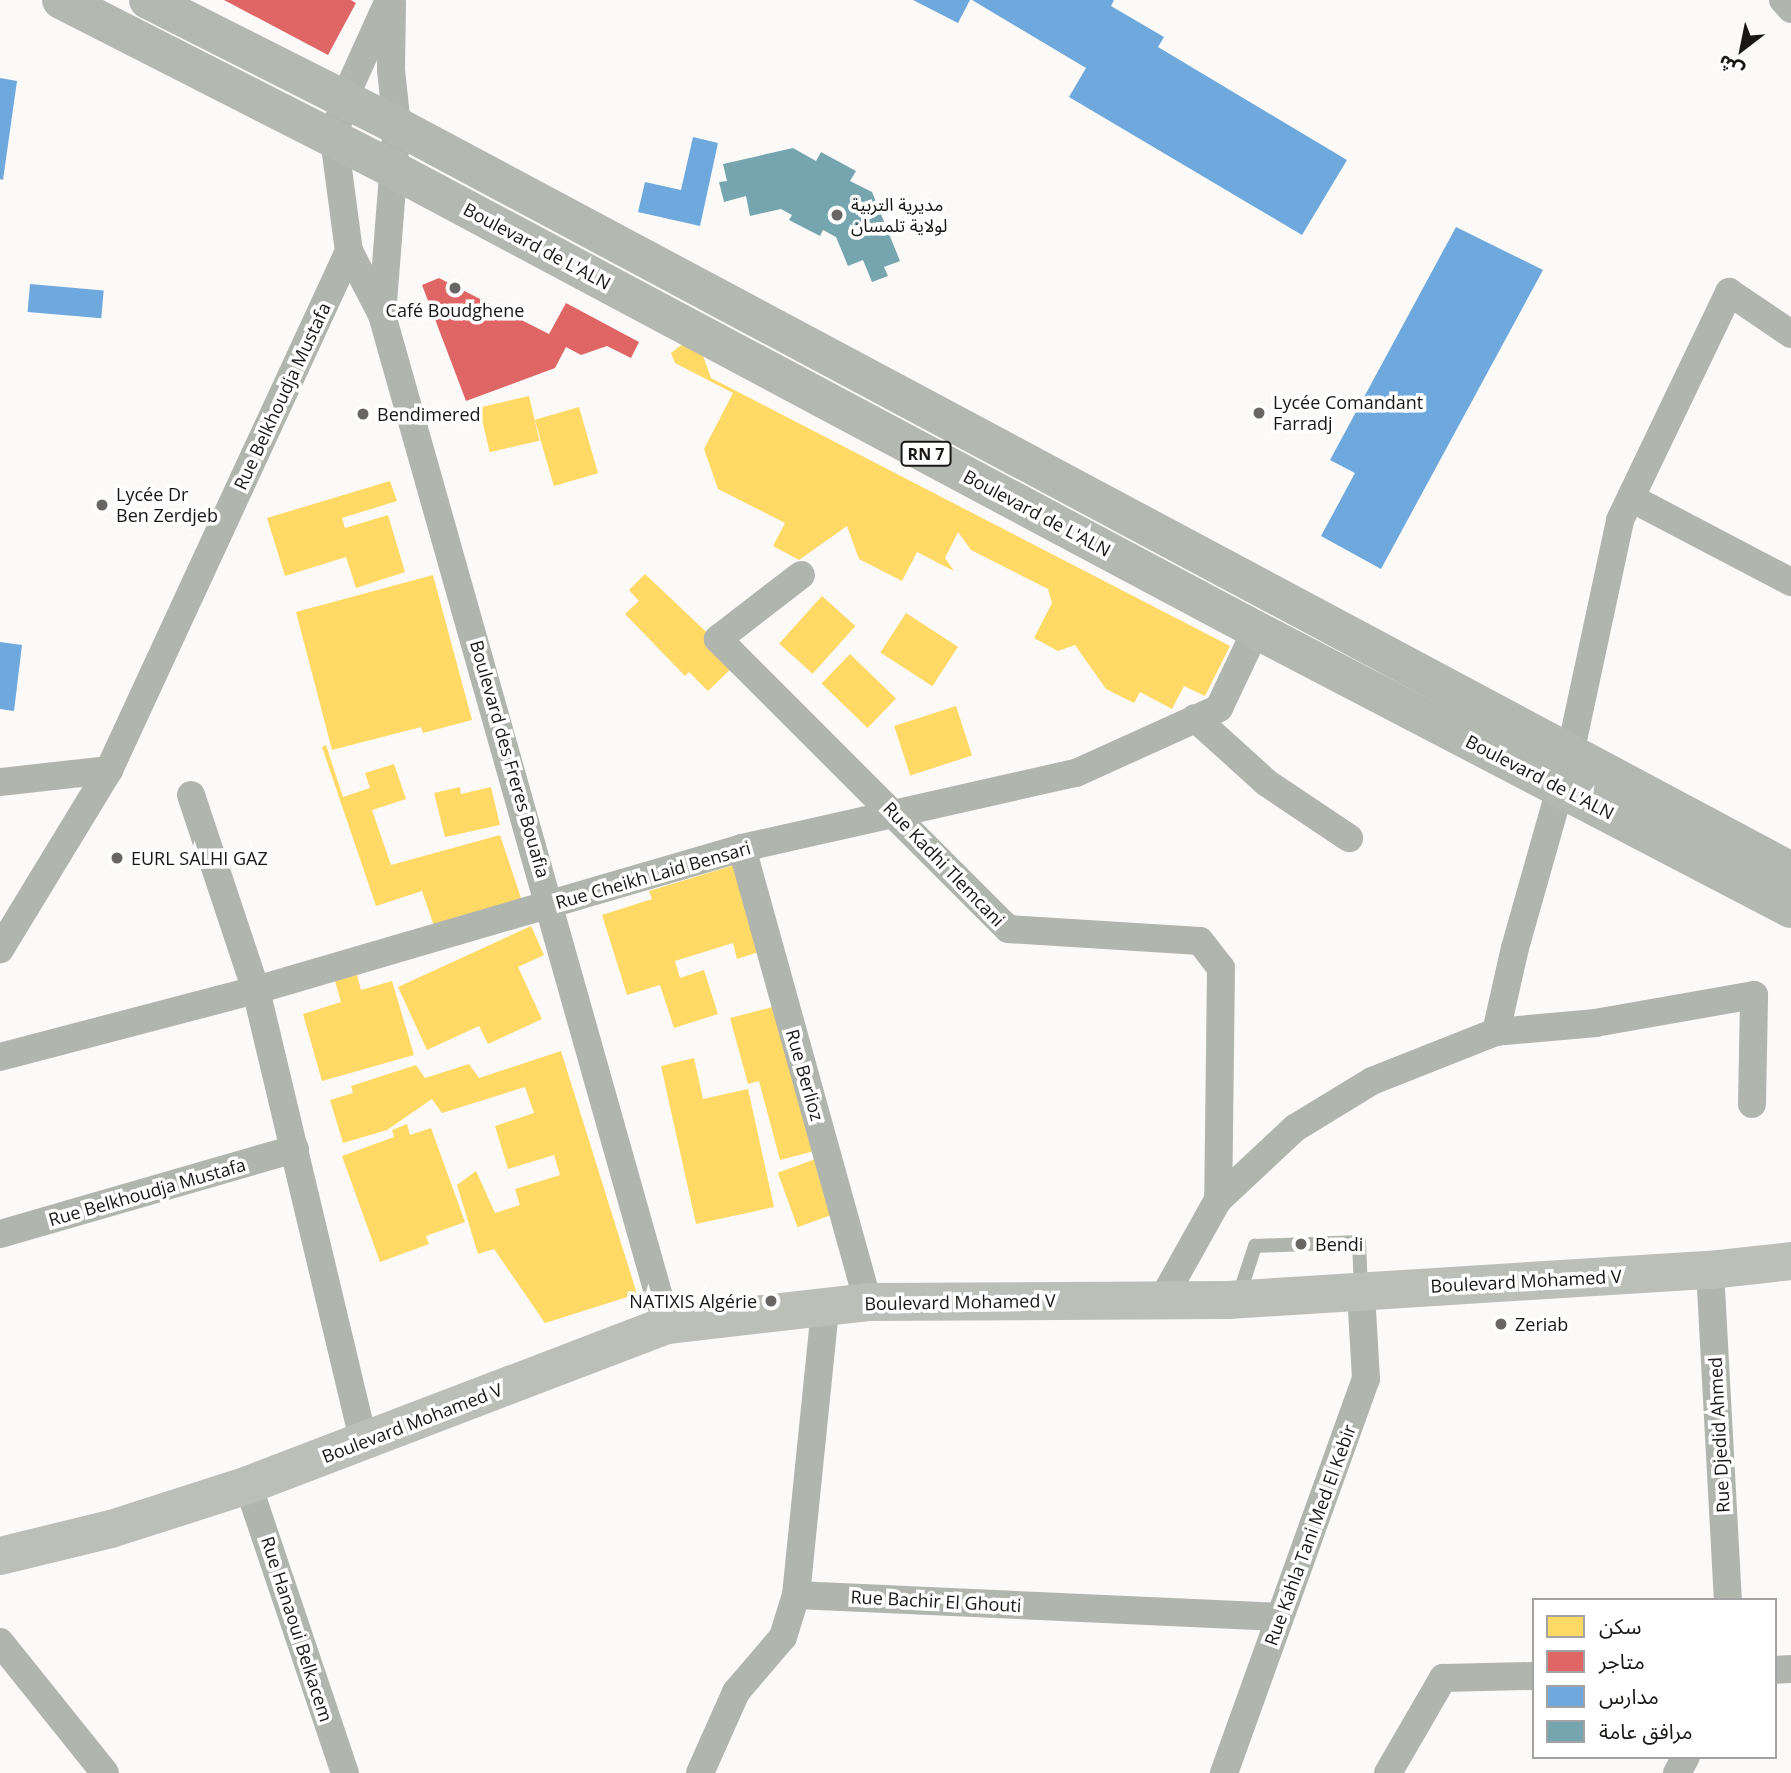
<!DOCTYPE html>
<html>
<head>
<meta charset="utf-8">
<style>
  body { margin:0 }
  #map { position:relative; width:1791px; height:1773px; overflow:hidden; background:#fcfaf9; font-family:"Open Sans","Noto Sans Arabic",sans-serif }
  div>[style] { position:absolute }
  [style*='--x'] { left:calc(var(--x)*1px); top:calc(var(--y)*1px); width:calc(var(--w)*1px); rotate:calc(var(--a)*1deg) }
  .homes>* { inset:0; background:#ffd966; transform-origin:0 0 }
  .shops>* { inset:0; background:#e06666 }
  .schools>* { inset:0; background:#6fa8dc; transform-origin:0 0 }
  .public>* { inset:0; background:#76a5af }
  .lane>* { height:14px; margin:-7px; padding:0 7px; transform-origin:7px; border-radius:7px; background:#b0b6ae }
  .street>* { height:28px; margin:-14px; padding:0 14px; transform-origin:14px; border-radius:14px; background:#b0b6ae }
  .secondary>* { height:38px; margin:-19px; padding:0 19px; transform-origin:19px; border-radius:19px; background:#bbbfb8 }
  .primary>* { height:38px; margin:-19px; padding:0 19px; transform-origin:19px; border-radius:19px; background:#b3b9b0 }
  .dots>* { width:19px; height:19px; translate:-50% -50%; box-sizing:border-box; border:4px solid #fff; border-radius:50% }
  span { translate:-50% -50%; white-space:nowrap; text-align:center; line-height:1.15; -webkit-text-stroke:7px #fff; paint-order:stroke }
  .shield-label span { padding:2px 5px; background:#fff; border:2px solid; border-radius:5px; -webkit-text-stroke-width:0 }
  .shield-label { font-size:16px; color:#181716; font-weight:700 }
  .poi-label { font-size:18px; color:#181716 }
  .left { translate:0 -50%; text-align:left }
  .right { translate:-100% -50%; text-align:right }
  .street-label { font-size:18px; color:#181716 }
  .legend { position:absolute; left:1532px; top:1598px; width:245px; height:161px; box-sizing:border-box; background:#fff; border:2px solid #a3a2a2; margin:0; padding:9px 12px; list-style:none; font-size:21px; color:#181716 }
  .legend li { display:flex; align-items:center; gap:14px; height:35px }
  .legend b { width:35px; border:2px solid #a3a2a2 }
  .north { position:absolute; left:1707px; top:14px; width:70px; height:70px; -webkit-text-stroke:5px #fff; paint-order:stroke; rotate:212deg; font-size:19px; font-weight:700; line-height:28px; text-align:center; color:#181716 }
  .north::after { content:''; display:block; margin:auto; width:24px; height:32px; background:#181716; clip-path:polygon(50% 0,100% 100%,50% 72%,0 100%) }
</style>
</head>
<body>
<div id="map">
  <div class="homes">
    <i style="clip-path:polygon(684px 343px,702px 353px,711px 378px,1230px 646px,1205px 696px,1184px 686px,1172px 709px,1140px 692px,1134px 703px,1106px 689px,1075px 645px,1058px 651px,1034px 638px,1052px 603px,1048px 589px,971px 550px,958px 532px,945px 558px,954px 571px,917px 552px,902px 581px,859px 559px,847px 526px,799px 560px,773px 546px,785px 523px,718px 489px,704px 449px,733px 393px,675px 363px,671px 353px)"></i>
    <i style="left:529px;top:396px;width:46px;height:51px;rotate:77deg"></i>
    <i style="left:579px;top:407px;width:69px;height:46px;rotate:74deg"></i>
    <i style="clip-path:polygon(390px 481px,397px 501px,342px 518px,345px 528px,388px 515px,405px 572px,356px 588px,346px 557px,285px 576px,267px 518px)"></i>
    <i style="clip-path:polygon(645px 574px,738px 662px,708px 691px,689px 672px,685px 676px,625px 614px,639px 601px,629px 590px)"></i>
    <i style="clip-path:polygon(433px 575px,472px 720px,423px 733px,421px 727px,332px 750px,296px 612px)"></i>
    <i style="left:822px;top:596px;width:45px;height:64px;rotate:42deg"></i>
    <i style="left:906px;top:613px;width:62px;height:47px;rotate:33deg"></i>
    <i style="left:850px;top:654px;width:64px;height:41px;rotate:44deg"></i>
    <i style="left:956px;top:706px;width:52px;height:65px;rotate:72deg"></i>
    <i style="clip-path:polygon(326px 745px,343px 797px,370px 788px,365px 773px,394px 764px,406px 799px,372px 810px,391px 865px,500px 835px,524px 907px,437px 935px,422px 891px,376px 906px,322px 747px)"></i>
    <i style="clip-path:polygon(460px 787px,461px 794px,491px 787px,500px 825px,445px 837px,434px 793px)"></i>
    <i style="clip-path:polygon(738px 864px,765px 950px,737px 959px,733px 943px,675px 961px,680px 978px,704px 970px,718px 1014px,674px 1028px,660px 985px,627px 995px,602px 915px,652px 899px,649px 891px)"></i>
    <i style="clip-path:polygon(531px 926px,544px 955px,518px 967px,542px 1019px,488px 1044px,479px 1026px,427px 1050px,398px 987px)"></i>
    <i style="clip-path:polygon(357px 975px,361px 990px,392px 981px,414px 1055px,322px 1081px,303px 1014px,341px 1002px,335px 981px)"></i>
    <i style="clip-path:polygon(780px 1005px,818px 1150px,780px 1160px,759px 1081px,748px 1084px,730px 1018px)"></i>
    <i style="clip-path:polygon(561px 1051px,637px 1294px,545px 1323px,494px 1249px,478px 1254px,457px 1185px,476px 1171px,495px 1213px,520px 1205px,515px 1189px,560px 1175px,554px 1155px,508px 1169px,495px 1126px,534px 1113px,525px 1087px,442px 1113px,432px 1099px,387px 1130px,343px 1143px,330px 1100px,353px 1093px,351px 1086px,416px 1065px,425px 1078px,469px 1064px,479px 1078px)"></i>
    <i style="clip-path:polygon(694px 1058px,703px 1099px,748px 1089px,774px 1207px,696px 1224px,661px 1066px)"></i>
    <i style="clip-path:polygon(407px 1124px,410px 1135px,431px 1128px,465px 1222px,426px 1236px,429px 1244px,380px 1262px,342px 1156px,394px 1137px,392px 1130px)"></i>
    <i style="left:821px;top:1157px;width:58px;height:46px;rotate:70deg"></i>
  </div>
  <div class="shops">
    <i style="clip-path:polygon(224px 0,351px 0,356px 3px,328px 55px)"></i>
    <i style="clip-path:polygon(439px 278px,549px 334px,566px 303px,639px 342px,631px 358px,607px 346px,581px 355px,566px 347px,555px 368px,466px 401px,422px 285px)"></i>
  </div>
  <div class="schools">
    <i style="clip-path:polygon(913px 0,970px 0,958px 23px)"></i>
    <i style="clip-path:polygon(972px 0,1114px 0,1111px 6px,1164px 37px,1158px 47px,1347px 160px,1302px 235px,1069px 97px,1086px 68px)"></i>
    <i style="clip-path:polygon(0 78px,17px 81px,3px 180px,0 179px)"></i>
    <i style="clip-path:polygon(693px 137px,718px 143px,700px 226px,638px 212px,645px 182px,681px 190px)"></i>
    <i style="clip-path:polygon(1456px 227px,1543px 270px,1381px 569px,1321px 536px,1355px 473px,1330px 460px)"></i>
    <i style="left:30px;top:284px;width:74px;height:28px;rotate:5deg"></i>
    <i style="clip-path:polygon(0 642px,22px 645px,14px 711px,0 709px)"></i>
  </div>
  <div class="public">
    <i style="clip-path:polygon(793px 148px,816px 161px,821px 152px,856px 171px,850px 181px,872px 192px,900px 261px,884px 267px,888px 276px,872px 282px,863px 260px,848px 266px,836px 237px,823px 230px,820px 236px,789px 220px,792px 215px,781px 209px,750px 216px,746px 196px,724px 202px,719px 182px,727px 181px,723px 164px)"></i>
  </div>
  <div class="lane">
    <i style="--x:1239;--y:1295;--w:52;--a:-71.9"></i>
    <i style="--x:1255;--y:1246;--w:104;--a:-2.2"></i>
    <i style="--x:1359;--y:1242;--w:48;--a:87.6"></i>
  </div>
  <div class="street">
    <i style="--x:389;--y:0;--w:109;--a:114.4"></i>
    <i style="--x:344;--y:99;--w:41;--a:104"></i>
    <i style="--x:334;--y:139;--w:113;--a:82.4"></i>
    <i style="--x:349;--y:251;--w:72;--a:62.7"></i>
    <i style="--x:382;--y:315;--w:1049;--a:74.24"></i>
    <i style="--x:1783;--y:0;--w:12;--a:48"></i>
    <i style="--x:382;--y:315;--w:190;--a:-85.5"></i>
    <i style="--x:397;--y:126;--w:56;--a:-96.1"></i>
    <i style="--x:391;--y:70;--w:67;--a:-89.1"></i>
    <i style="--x:1631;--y:498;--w:181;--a:27.7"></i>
    <i style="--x:801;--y:575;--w:105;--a:142.4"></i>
    <i style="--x:718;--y:639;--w:410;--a:45"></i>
    <i style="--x:1008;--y:929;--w:192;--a:3.6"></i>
    <i style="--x:1200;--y:941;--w:34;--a:52"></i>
    <i style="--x:1221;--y:968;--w:232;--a:90.7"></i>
    <i style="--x:1195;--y:718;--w:97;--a:42.1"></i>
    <i style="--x:1267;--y:783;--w:99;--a:33.9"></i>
    <i style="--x:109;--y:770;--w:572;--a:-65.18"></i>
    <i style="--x:0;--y:782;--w:110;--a:-6.3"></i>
    <i style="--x:109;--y:770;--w:210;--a:121.3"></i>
    <i style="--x:191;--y:795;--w:206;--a:71.6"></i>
    <i style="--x:256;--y:990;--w:465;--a:76.6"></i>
    <i style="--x:742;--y:848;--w:471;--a:74.5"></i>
    <i style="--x:0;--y:1057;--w:265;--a:-14.7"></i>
    <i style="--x:256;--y:990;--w:506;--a:-16.29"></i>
    <i style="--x:742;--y:848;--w:342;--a:-12.7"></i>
    <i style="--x:1076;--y:773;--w:157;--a:-24.4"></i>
    <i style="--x:1219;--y:708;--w:86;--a:-64.6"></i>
    <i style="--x:1752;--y:1104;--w:109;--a:-88.9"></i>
    <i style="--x:1754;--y:995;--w:160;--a:170"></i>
    <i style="--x:1596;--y:1023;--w:100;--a:174.9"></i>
    <i style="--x:1496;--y:1032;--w:86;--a:-77.3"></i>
    <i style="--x:1515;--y:948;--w:202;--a:-74.2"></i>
    <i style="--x:1570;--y:754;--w:239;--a:-77.9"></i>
    <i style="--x:1620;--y:520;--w:253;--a:-64.4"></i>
    <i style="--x:1729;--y:292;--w:75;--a:34.1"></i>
    <i style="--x:0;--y:1234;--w:307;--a:-16.1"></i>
    <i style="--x:1710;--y:1270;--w:330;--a:86.9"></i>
    <i style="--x:1162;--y:1300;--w:115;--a:-60.8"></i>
    <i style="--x:1218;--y:1200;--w:105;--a:-43.1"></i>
    <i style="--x:1295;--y:1128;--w:90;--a:-31.4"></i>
    <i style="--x:1372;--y:1081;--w:133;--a:-21.6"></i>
    <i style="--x:248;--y:1485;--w:304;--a:71.4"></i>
    <i style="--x:796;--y:1595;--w:286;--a:-84.2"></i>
    <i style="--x:0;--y:1642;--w:168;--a:51.3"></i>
    <i style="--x:1775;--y:1670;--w:16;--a:-4"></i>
    <i style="--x:700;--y:1773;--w:89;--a:-66"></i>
    <i style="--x:736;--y:1692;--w:72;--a:-49.5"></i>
    <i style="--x:783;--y:1637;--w:44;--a:-72.8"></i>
    <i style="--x:796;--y:1595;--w:484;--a:2.6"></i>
    <i style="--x:1224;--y:1773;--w:419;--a:-70.2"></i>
    <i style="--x:1366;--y:1379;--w:88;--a:-93.3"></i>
    <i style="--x:1388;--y:1773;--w:110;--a:-59.9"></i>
    <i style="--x:1443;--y:1678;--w:91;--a:-1.3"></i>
    <i style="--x:1677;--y:1773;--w:18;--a:-61"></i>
  </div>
  <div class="secondary">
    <i style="--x:0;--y:1556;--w:114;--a:-13.7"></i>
    <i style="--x:111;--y:1529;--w:144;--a:-17.8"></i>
    <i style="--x:248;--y:1485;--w:449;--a:-20.9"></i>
    <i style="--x:667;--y:1325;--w:202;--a:-6.5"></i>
    <i style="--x:868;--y:1302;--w:360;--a:-0.3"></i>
    <i style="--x:1228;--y:1300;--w:483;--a:-3.6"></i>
    <i style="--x:1710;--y:1270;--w:81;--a:-6.3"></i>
  </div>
  <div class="primary">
    <i style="--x:61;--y:0;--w:372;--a:27"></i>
    <i style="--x:392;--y:169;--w:979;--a:28.08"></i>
    <i style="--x:1256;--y:630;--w:603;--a:27.54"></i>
    <i style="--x:148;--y:0;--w:279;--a:26.8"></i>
    <i style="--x:397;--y:126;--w:1581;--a:28.12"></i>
  </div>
  <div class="dots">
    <i style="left:837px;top:215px;background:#686665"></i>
    <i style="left:455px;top:288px;background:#686665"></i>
    <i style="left:1259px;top:413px;background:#686665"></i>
    <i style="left:363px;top:414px;background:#686665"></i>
    <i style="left:102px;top:505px;background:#686665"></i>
    <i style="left:117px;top:858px;background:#686665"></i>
    <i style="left:1301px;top:1244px;background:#686665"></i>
    <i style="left:771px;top:1301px;background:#686665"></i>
    <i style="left:1501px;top:1324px;background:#686665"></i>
  </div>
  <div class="shield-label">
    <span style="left:926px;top:454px">RN 7</span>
  </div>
  <div class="poi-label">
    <span class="left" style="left:851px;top:215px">مديرية التربية<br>لولاية تلمسان</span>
    <span style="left:455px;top:310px">Café Boudghene</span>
    <span class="left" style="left:1273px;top:413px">Lycée Comandant<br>Farradj</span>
    <span class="left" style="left:377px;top:414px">Bendimered</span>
    <span class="left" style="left:116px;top:505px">Lycée Dr<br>Ben Zerdjeb</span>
    <span class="left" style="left:131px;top:858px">EURL SALHI GAZ</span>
    <span class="left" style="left:1315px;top:1244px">Bendi</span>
    <span class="right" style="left:757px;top:1301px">NATIXIS Algérie</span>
    <span class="left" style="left:1515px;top:1324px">Zeriab</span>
  </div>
  <div class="street-label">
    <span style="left:537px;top:246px;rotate:28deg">Boulevard de L'ALN</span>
    <span style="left:282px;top:396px;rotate:-65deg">Rue Belkhoudja Mustafa</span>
    <span style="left:1037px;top:513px;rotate:28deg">Boulevard de L'ALN</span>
    <span style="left:510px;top:759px;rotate:74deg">Boulevard des Freres Bouafia</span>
    <span style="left:1540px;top:777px;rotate:27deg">Boulevard de L'ALN</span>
    <span style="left:944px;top:864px;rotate:46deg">Rue Kadhi Tlemcani</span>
    <span style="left:653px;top:875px;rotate:-16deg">Rue Cheikh Laid Bensari</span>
    <span style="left:805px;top:1075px;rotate:74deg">Rue Berlioz</span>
    <span style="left:147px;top:1192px;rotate:-16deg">Rue Belkhoudja Mustafa</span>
    <span style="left:1526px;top:1281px;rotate:-3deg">Boulevard Mohamed V</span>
    <span style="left:960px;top:1302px;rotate:-1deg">Boulevard Mohamed V</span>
    <span style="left:412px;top:1423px;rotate:-21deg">Boulevard Mohamed V</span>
    <span style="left:1719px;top:1435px;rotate:-93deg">Rue Djedid Ahmed</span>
    <span style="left:1310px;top:1535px;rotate:-70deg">Rue Kahla Tani Med El Kebir</span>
    <span style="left:936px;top:1601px;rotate:3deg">Rue Bachir El Ghouti</span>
    <span style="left:297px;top:1629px;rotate:72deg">Rue Hanaoui Belkacem</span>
  </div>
  <ul class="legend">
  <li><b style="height:19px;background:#ffd966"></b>سكن</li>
  <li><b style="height:19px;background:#e06666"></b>متاجر</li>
  <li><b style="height:19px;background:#6fa8dc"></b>مدارس</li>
  <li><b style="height:19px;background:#76a5af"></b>مرافق عامة</li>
  </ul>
  <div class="north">ش</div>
</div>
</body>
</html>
